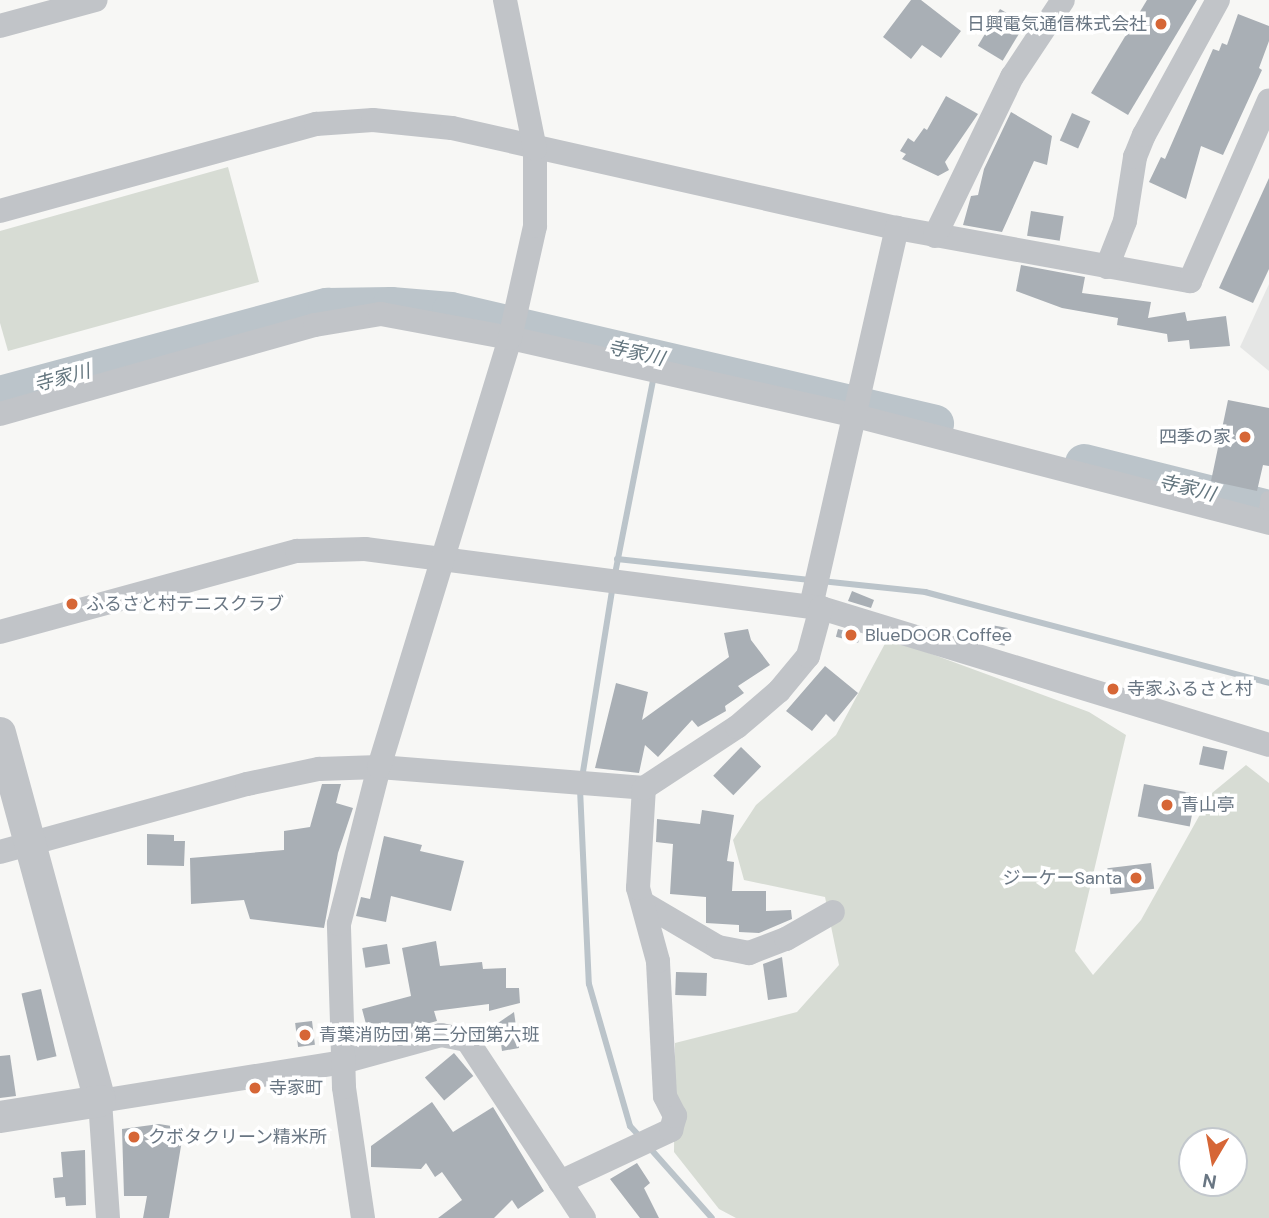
<!DOCTYPE html>
<html>
<head>
<meta charset="utf-8">
<style>
  body { margin:0 }
  #map { position:relative; width:1269px; height:1218px; overflow:hidden; background:#f7f7f5; font-family:"DM Sans","Noto Sans JP",sans-serif }
  div>[style] { position:absolute }
  [style*='--x'] { left:calc(var(--x)*1px); top:calc(var(--y)*1px); width:calc(var(--w)*1px); rotate:calc(var(--a)*1deg) }
  .built>* { inset:0; background:#e5e6e5 }
  .green>* { inset:0; background:#d7dcd4 }
  .stream>* { height:6px; margin:-3px; padding:0 3px; transform-origin:3px; border-radius:3px; background:#bbc4ca }
  .river>* { height:38px; margin:-19px; padding:0 19px; transform-origin:19px; border-radius:19px; background:#bbc4ca }
  .building>* { inset:0; background:#a9afb5; transform-origin:0 0 }
  .service>* { height:12px; margin:-6px; padding:0 6px; transform-origin:6px; border-radius:6px; background:#c1c4c8 }
  .minor>* { height:24px; margin:-12px; padding:0 12px; transform-origin:12px; border-radius:12px; background:#c1c4c8 }
  .tertiary>* { height:32px; margin:-16px; padding:0 16px; transform-origin:16px; border-radius:16px; background:#c1c4c8 }
  .dots>* { width:19px; height:19px; translate:-50% -50%; box-sizing:border-box; border:4px solid #fff; border-radius:50% }
  span { translate:-50% -50%; white-space:nowrap; text-align:center; line-height:1.15; -webkit-text-stroke:7px #fff; paint-order:stroke }
  .poi-label { font-size:18px; color:#697683 }
  .right { translate:-100% -50%; text-align:right }
  .left { translate:0 -50%; text-align:left }
  .water-label { font-size:19px; color:#64767f; font-style:italic }
  .north { position:absolute; left:1178px; top:1127px; width:70px; height:70px; box-sizing:border-box; background:#fff; border:2px solid #c3c8cd; border-radius:50%; rotate:190deg; font-size:19px; font-weight:700; line-height:28px; text-align:center; color:#697683 }
  .north::after { content:''; display:block; margin:auto; width:24px; height:32px; background:#d66636; clip-path:polygon(50% 0,100% 100%,50% 72%,0 100%) }
</style>
</head>
<body>
<div id="map">
  <div class="built">
    <i style="clip-path:polygon(1269px 284px,1269px 371px,1240px 347px)"></i>
  </div>
  <div class="green">
    <i style="clip-path:polygon(228px 167px,259px 282px,8px 351px,0 323px,0 231px)"></i>
    <i style="clip-path:polygon(evenodd,888px 638px,1089px 712px,1126px 735px,1075px 951px,1093px 975px,1141px 920px,1212px 793px,1246px 765px,1269px 783px,1269px 1218px,736px 1218px,719px 1209px,674px 1152px,675px 1043px,797px 1012px,839px 965px,825px 897px,744px 880px,733px 840px,756px 805px,836px 735px,888px 638px,1192px 1141px,1234px 1141px,1234px 1183px,1192px 1183px,1192px 1141px)"></i>
  </div>
  <div class="stream">
    <i style="--x:617;--y:559;--w:194;--a:6.2"></i>
    <i style="--x:615;--y:574;--w:203;--a:-78.9"></i>
    <i style="--x:821;--y:581;--w:105;--a:6"></i>
    <i style="--x:925;--y:592;--w:356;--a:14.8"></i>
    <i style="--x:582;--y:778;--w:195;--a:-80.9"></i>
    <i style="--x:580;--y:789;--w:195;--a:87.4"></i>
    <i style="--x:589;--y:984;--w:148;--a:73.9"></i>
    <i style="--x:630;--y:1126;--w:16;--a:47"></i>
    <i style="--x:648;--y:1146;--w:96;--a:48.4"></i>
  </div>
  <div class="river">
    <i style="--x:0;--y:395;--w:339;--a:-15.1"></i>
    <i style="--x:327;--y:307;--w:64;--a:-0.9"></i>
    <i style="--x:391;--y:306;--w:60;--a:4.8"></i>
    <i style="--x:451;--y:311;--w:497;--a:13.1"></i>
    <i style="--x:1084;--y:463;--w:191;--a:14"></i>
  </div>
  <div class="building">
    <i style="clip-path:polygon(911px 0,921px 0,961px 31px,941px 58px,922px 45px,911px 59px,883px 37px)"></i>
    <i style="clip-path:polygon(1147px 0,1197px 0,1128px 115px,1091px 93px)"></i>
    <i style="left:1000px;top:9px;width:29px;height:43px;rotate:31deg"></i>
    <i style="clip-path:polygon(1238px 14px,1269px 26px,1269px 41px,1259px 68px,1262px 70px,1223px 155px,1201px 146px,1186px 199px,1149px 182px,1161px 157px,1165px 159px,1213px 49px,1219px 51px,1222px 43px,1227px 45px)"></i>
    <i style="clip-path:polygon(946px 96px,978px 114px,945px 162px,949px 170px,938px 176px,902px 159px,906px 154px,900px 151px,908px 138px,914px 142px,924px 128px,927px 130px)"></i>
    <i style="clip-path:polygon(1011px 112px,1052px 136px,1047px 165px,1034px 161px,1002px 232px,963px 225px,971px 196px,978px 195px,984px 169px)"></i>
    <i style="left:1072px;top:113px;width:20px;height:30px;rotate:24deg"></i>
    <i style="clip-path:polygon(1269px 178px,1269px 269px,1253px 303px,1219px 288px)"></i>
    <i style="left:1031px;top:211px;width:33px;height:25px;rotate:9deg"></i>
    <i style="clip-path:polygon(1021px 265px,1085px 277px,1082px 293px,1151px 302px,1148px 318px,1185px 312px,1187px 321px,1226px 316px,1230px 346px,1190px 349px,1189px 340px,1168px 342px,1167px 334px,1117px 325px,1118px 318px,1062px 308px,1016px 291px)"></i>
    <i style="clip-path:polygon(1228px 400px,1269px 408px,1269px 466px,1263px 465px,1257px 491px,1211px 481px)"></i>
    <i style="clip-path:polygon(852px 591px,874px 600px,871px 608px,848px 601px)"></i>
    <i style="left:991px;top:625px;width:17px;height:18px;rotate:10deg"></i>
    <i style="clip-path:polygon(748px 629px,751px 640px,770px 665px,738px 686px,744px 693px,725px 706px,726px 711px,698px 727px,692px 720px,658px 757px,645px 745px,639px 773px,595px 768px,616px 683px,648px 692px,642px 720px,729px 657px,724px 633px)"></i>
    <i style="left:838px;top:629px;width:23px;height:8px;rotate:15deg"></i>
    <i style="clip-path:polygon(825px 666px,858px 693px,834px 722px,826px 714px,812px 731px,786px 711px)"></i>
    <i style="left:1203px;top:746px;width:25px;height:19px;rotate:12deg"></i>
    <i style="left:741px;top:747px;width:28px;height:40px;rotate:44deg"></i>
    <i style="clip-path:polygon(322px 784px,341px 784px,336px 803px,353px 808px,338px 853px,324px 928px,250px 919px,244px 900px,191px 904px,190px 858px,284px 850px,284px 831px,310px 827px)"></i>
    <i style="left:1144px;top:784px;width:53px;height:33px;rotate:11deg"></i>
    <i style="clip-path:polygon(702px 810px,734px 815px,727px 861px,734px 862px,732px 891px,766px 891px,766px 911px,791px 910px,792px 919px,759px 933px,739px 932px,739px 925px,706px 923px,706px 897px,670px 894px,673px 844px,656px 842px,657px 819px,700px 824px)"></i>
    <i style="clip-path:polygon(147px 834px,174px 835px,174px 841px,185px 841px,184px 866px,147px 865px)"></i>
    <i style="clip-path:polygon(384px 836px,422px 845px,420px 851px,464px 861px,451px 911px,391px 896px,386px 922px,356px 916px,361px 897px,370px 899px)"></i>
    <i style="left:1151px;top:863px;width:26px;height:44px;rotate:83deg"></i>
    <i style="clip-path:polygon(436px 941px,440px 966px,482px 962px,483px 969px,506px 968px,506px 988px,519px 988px,520px 1003px,489px 1011px,489px 1004px,434px 1011px,437px 1021px,370px 1039px,362px 1009px,411px 996px,402px 948px)"></i>
    <i style="left:387px;top:944px;width:20px;height:25px;rotate:81deg"></i>
    <i style="clip-path:polygon(782px 957px,787px 997px,768px 1000px,763px 964px)"></i>
    <i style="left:676px;top:972px;width:31px;height:23px;rotate:2deg"></i>
    <i style="left:41px;top:989px;width:69px;height:20px;rotate:77deg"></i>
    <i style="clip-path:polygon(514px 1012px,519px 1048px,502px 1051px,498px 1023px)"></i>
    <i style="left:312px;top:1021px;width:24px;height:17px;rotate:83deg"></i>
    <i style="left:454px;top:1053px;width:30px;height:38px;rotate:50deg"></i>
    <i style="clip-path:polygon(10px 1055px,16px 1096px,0 1098px,0 1056px)"></i>
    <i style="clip-path:polygon(432px 1102px,453px 1132px,493px 1107px,544px 1191px,518px 1209px,512px 1200px,494px 1218px,438px 1218px,462px 1200px,442px 1172px,435px 1177px,426px 1163px,421px 1169px,371px 1167px,371px 1146px)"></i>
    <i style="clip-path:polygon(159px 1124px,184px 1128px,169px 1218px,143px 1218px,147px 1196px,124px 1196px,122px 1129px)"></i>
    <i style="clip-path:polygon(85px 1150px,86px 1205px,66px 1206px,65px 1197px,55px 1198px,53px 1178px,63px 1177px,61px 1152px)"></i>
    <i style="clip-path:polygon(637px 1163px,650px 1183px,644px 1188px,659px 1218px,640px 1218px,610px 1179px)"></i>
  </div>
  <div class="service">
    <i style="--x:1263;--y:521;--w:24;--a:-81"></i>
  </div>
  <div class="minor">
    <i style="--x:0;--y:26;--w:99;--a:-15.2"></i>
    <i style="--x:0;--y:211;--w:328;--a:-15.4"></i>
    <i style="--x:316;--y:124;--w:57;--a:-4"></i>
    <i style="--x:373;--y:120;--w:79;--a:5.8"></i>
    <i style="--x:452;--y:128;--w:456;--a:12.7"></i>
    <i style="--x:897;--y:228;--w:298;--a:10.3"></i>
    <i style="--x:1190;--y:281;--w:197;--a:-66.4"></i>
    <i style="--x:935;--y:236;--w:177;--a:-64.2"></i>
    <i style="--x:1012;--y:77;--w:92;--a:-56.5"></i>
    <i style="--x:1107;--y:267;--w:49;--a:-68.6"></i>
    <i style="--x:1125;--y:221;--w:65;--a:-81.1"></i>
    <i style="--x:1135;--y:157;--w:24;--a:-68"></i>
    <i style="--x:1144;--y:135;--w:154;--a:-61.3"></i>
    <i style="--x:0;--y:414;--w:327;--a:-15.8"></i>
    <i style="--x:315;--y:325;--w:67;--a:-9.5"></i>
    <i style="--x:381;--y:314;--w:131;--a:10.5"></i>
    <i style="--x:510;--y:338;--w:355;--a:12.7"></i>
    <i style="--x:856;--y:416;--w:427;--a:14.5"></i>
    <i style="--x:811;--y:606;--w:388;--a:-77.2"></i>
    <i style="--x:0;--y:632;--w:308;--a:-15.3"></i>
    <i style="--x:297;--y:551;--w:68;--a:-1.7"></i>
    <i style="--x:365;--y:549;--w:460;--a:7.4"></i>
    <i style="--x:821;--y:608;--w:468;--a:17"></i>
    <i style="--x:0;--y:852;--w:256;--a:-15.4"></i>
    <i style="--x:247;--y:784;--w:74;--a:-11.8"></i>
    <i style="--x:319;--y:769;--w:60;--a:-1.9"></i>
    <i style="--x:379;--y:767;--w:266;--a:4.5"></i>
    <i style="--x:643;--y:903;--w:87;--a:30.4"></i>
    <i style="--x:718;--y:947;--w:32;--a:11"></i>
    <i style="--x:749;--y:953;--w:40;--a:-21"></i>
    <i style="--x:786;--y:939;--w:54;--a:-29.9"></i>
    <i style="--x:560;--y:1182;--w:123;--a:-25.1"></i>
    <i style="--x:671;--y:1130;--w:15;--a:-74"></i>
    <i style="--x:675;--y:1116;--w:22;--a:-117"></i>
    <i style="--x:665;--y:1096;--w:135;--a:-93"></i>
    <i style="--x:658;--y:961;--w:76;--a:-105.3"></i>
    <i style="--x:638;--y:888;--w:100;--a:-86.6"></i>
    <i style="--x:644;--y:788;--w:111;--a:-33.3"></i>
    <i style="--x:737;--y:727;--w:55;--a:-40.6"></i>
    <i style="--x:779;--y:691;--w:45;--a:-50.4"></i>
    <i style="--x:808;--y:656;--w:50;--a:-74.8"></i>
    <i style="--x:108;--y:1218;--w:117;--a:-93.9"></i>
    <i style="--x:100;--y:1101;--w:246;--a:-9.1"></i>
    <i style="--x:343;--y:1062;--w:102;--a:-15.4"></i>
    <i style="--x:441;--y:1035;--w:26;--a:11"></i>
    <i style="--x:467;--y:1040;--w:213;--a:56.7"></i>
    <i style="--x:363;--y:1218;--w:132;--a:-98.3"></i>
    <i style="--x:344;--y:1087;--w:163;--a:-91.8"></i>
    <i style="--x:339;--y:924;--w:162;--a:-75.7"></i>
    <i style="--x:379;--y:767;--w:449;--a:-73"></i>
    <i style="--x:510;--y:338;--w:115;--a:-77.4"></i>
    <i style="--x:535;--y:226;--w:77;--a:-90"></i>
    <i style="--x:535;--y:149;--w:152;--a:-101.4"></i>
  </div>
  <div class="tertiary">
    <i style="--x:0;--y:733;--w:381;--a:74.8"></i>
    <i style="--x:100;--y:1101;--w:101;--a:170.9"></i>
  </div>
  <div class="dots">
    <i style="left:1161px;top:24px;background:#d66636"></i>
    <i style="left:1245px;top:437px;background:#d66636"></i>
    <i style="left:72px;top:604px;background:#d66636"></i>
    <i style="left:851px;top:635px;background:#d66636"></i>
    <i style="left:1113px;top:689px;background:#d66636"></i>
    <i style="left:1167px;top:805px;background:#d66636"></i>
    <i style="left:1136px;top:878px;background:#d66636"></i>
    <i style="left:305px;top:1035px;background:#d66636"></i>
    <i style="left:255px;top:1088px;background:#d66636"></i>
    <i style="left:134px;top:1137px;background:#d66636"></i>
  </div>
  <div class="poi-label">
    <span class="right" style="left:1147px;top:24px">日興電気通信株式会社</span>
    <span class="right" style="left:1231px;top:437px">四季の家</span>
    <span class="left" style="left:86px;top:604px">ふるさと村テニスクラブ</span>
    <span class="left" style="left:865px;top:635px">BlueDOOR Coffee</span>
    <span class="left" style="left:1127px;top:689px">寺家ふるさと村</span>
    <span class="left" style="left:1181px;top:805px">青山亭</span>
    <span class="right" style="left:1122px;top:878px">ジーケーSanta</span>
    <span class="left" style="left:319px;top:1035px">青葉消防団 第二分団第六班</span>
    <span class="left" style="left:269px;top:1088px">寺家町</span>
    <span class="left" style="left:148px;top:1137px">クボタクリーン精米所</span>
  </div>
  <div class="water-label">
    <span style="left:636px;top:353px;rotate:13deg">寺家川</span>
    <span style="left:62px;top:378px;rotate:-15deg">寺家川</span>
    <span style="left:1187px;top:488px;rotate:14deg">寺家川</span>
  </div>
  <div class="north">N</div>
</div>
</body>
</html>
